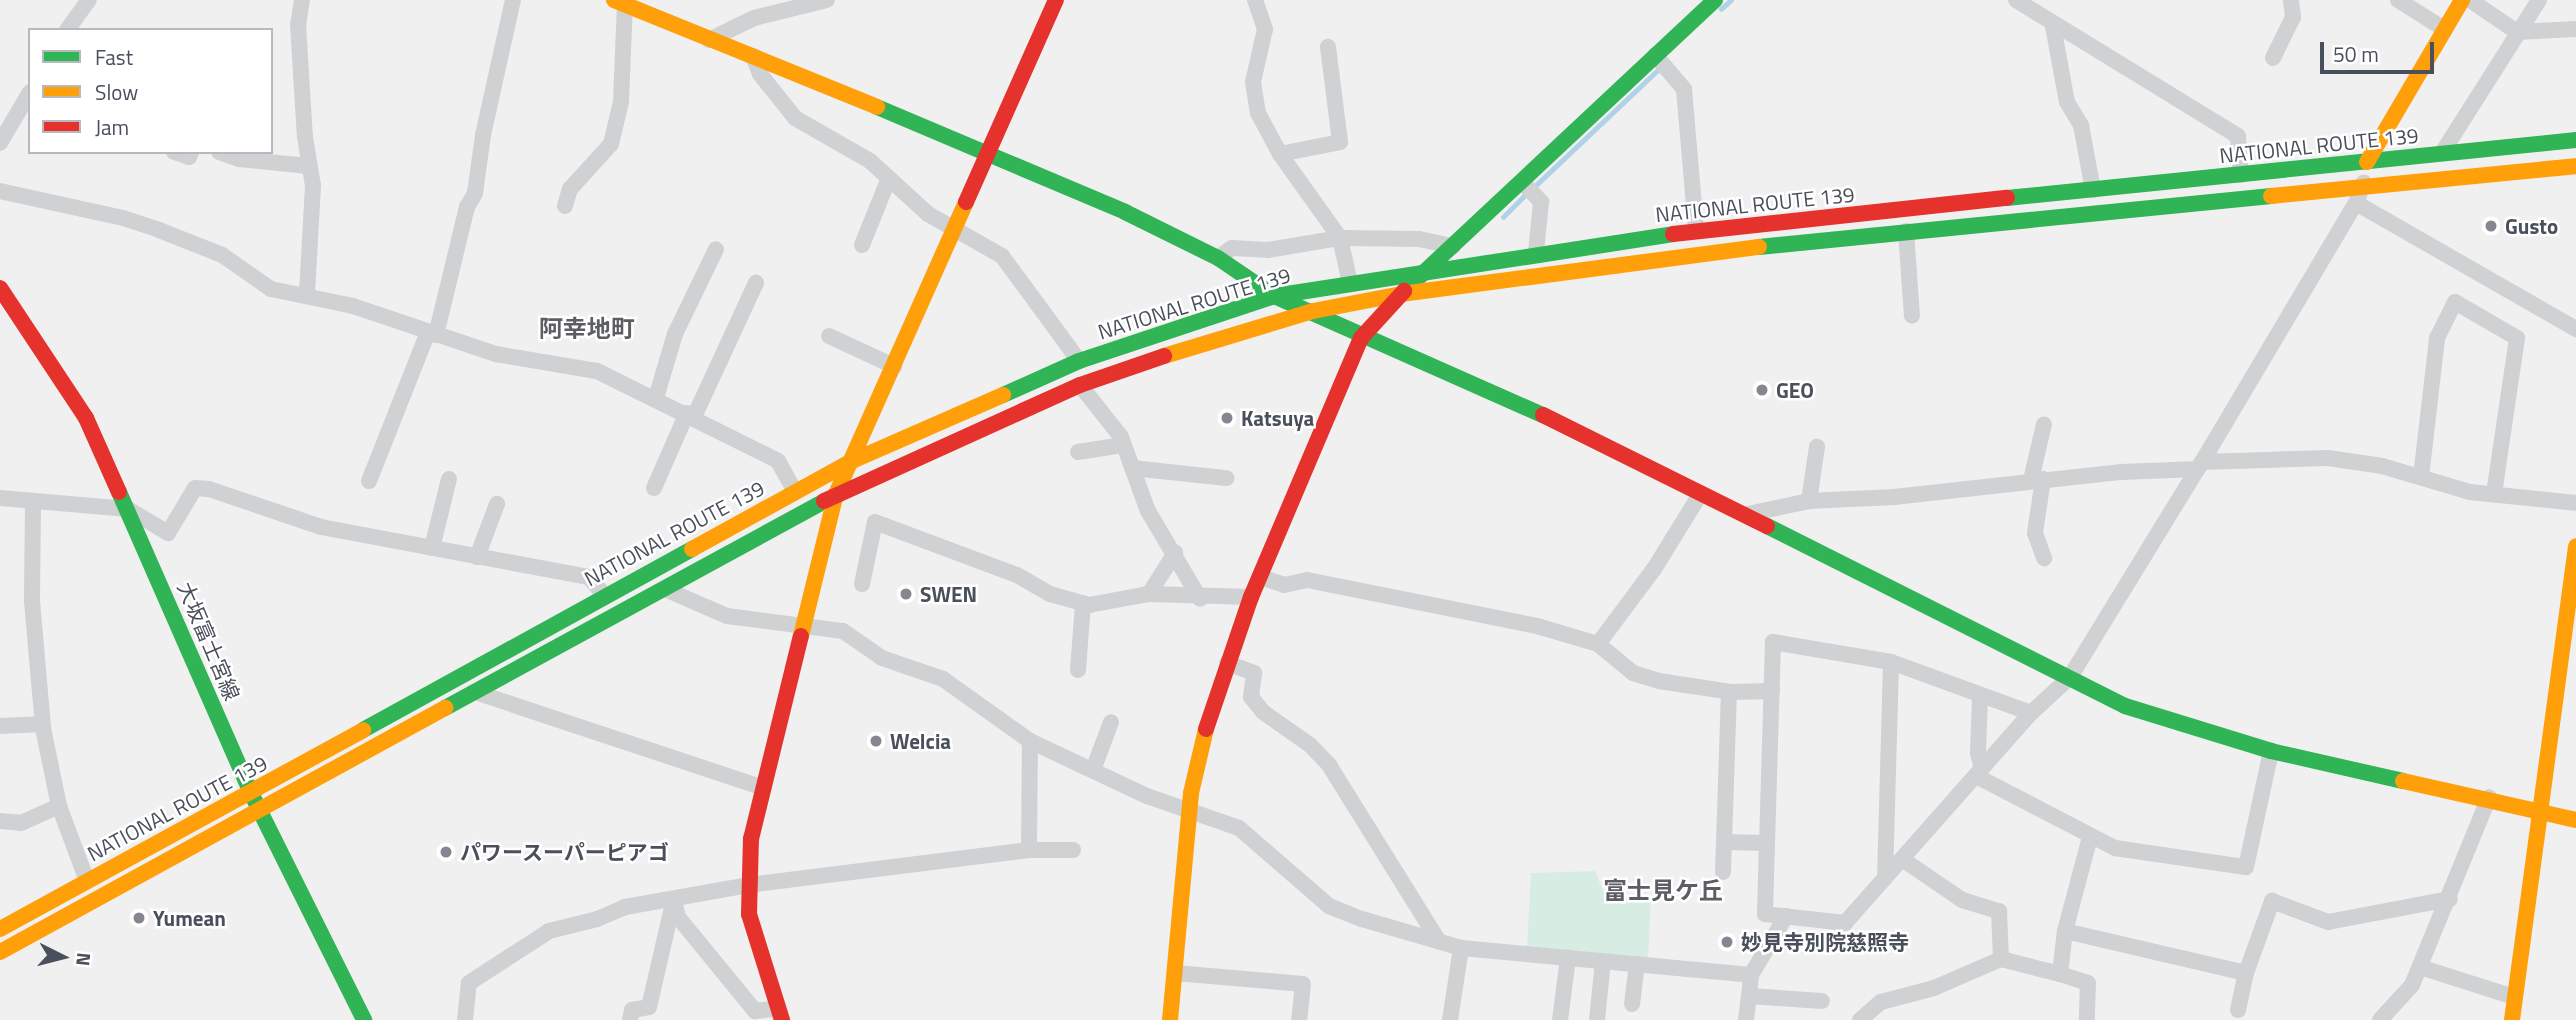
<!DOCTYPE html>
<html>
<head>
<meta charset="utf-8">
<style>
  body { margin:0 }
  #map { position:relative; width:2576px; height:1020px; overflow:hidden; background:#f1f0f0; font-family:"Titillium Web","Noto Sans JP",sans-serif }
  div>[style] { position:absolute }
  [style*='--x'] { left:calc(var(--x)*1px); top:calc(var(--y)*1px); width:calc(var(--w)*1px); rotate:calc(var(--a)*1deg) }
  .green>* { inset:0; background:#d7ede3 }
  .stream>* { height:4.5px; margin:-2.25px; padding:0 2.25px; transform-origin:2.25px; border-radius:2.25px; background:#afd2e8 }
  .street>* { height:16px; margin:-8px; padding:0 8px; transform-origin:8px; border-radius:8px; background:#cfd1d3 }
  .fast>* { height:16px; margin:-8px; padding:0 8px; transform-origin:8px; border-radius:8px; background:#30b455 }
  .slow>* { height:16px; margin:-8px; padding:0 8px; transform-origin:8px; border-radius:8px; background:#ff9f0a }
  .jam>* { height:16px; margin:-8px; padding:0 8px; transform-origin:8px; border-radius:8px; background:#e5322d }
  .dots>* { width:19px; height:19px; translate:-50% -50%; box-sizing:border-box; border:4px solid #fff; border-radius:50% }
  span { translate:-50% -50%; white-space:nowrap; text-align:center; line-height:1.15; -webkit-text-stroke:5px #fff; paint-order:stroke }
  .street-label { font-size:21px; color:#494f5b }
  .poi-label { font-size:21px; color:#494f5b; font-weight:700 }
  .left { translate:0 -50%; text-align:left }
  .quarter-label { font-size:24px; color:#5c5e63; font-weight:700 }
  .legend { position:absolute; left:28px; top:28px; width:245px; height:126px; box-sizing:border-box; background:#fff; border:2px solid #b6b9bd; margin:0; padding:9px 12px; list-style:none; font-size:21px; color:#494f5b }
  .legend li { display:flex; align-items:center; gap:14px; height:35px }
  .legend b { width:35px; border:2px solid #b6b9bd }
  .north { position:absolute; left:28px; top:922px; width:70px; height:70px; -webkit-text-stroke:5px #fff; paint-order:stroke; rotate:96deg; font-size:19px; font-weight:700; line-height:28px; text-align:center; color:#494f5b }
  .north::after { content:''; display:block; margin:auto; width:24px; height:32px; background:#494f5b; clip-path:polygon(50% 0,100% 100%,50% 72%,0 100%) }
  .scale { position:absolute; left:2320px; top:42px; width:114px; height:32px; box-sizing:border-box; border:4px solid #494f5b; border-top:0; padding-left:9px; font-size:21px; line-height:24px; white-space:nowrap; color:#494f5b; -webkit-text-stroke:5px #fff; paint-order:stroke }
</style>
</head>
<body>
<div id="map">
  <div class="green">
    <i style="clip-path:polygon(1595px 871px,1604px 893px,1651px 900px,1648px 958px,1527px 946px,1531px 873px)"></i>
  </div>
  <div class="stream">
    <i style="--x:1721;--y:9;--w:13;--a:-42"></i>
    <i style="--x:1534;--y:187;--w:173;--a:-43.4"></i>
    <i style="--x:1503;--y:217;--w:34;--a:-45"></i>
  </div>
  <div class="street">
    <i style="--x:302;--y:0;--w:24;--a:99"></i>
    <i style="--x:298;--y:24;--w:113;--a:86.5"></i>
    <i style="--x:305;--y:137;--w:50;--a:80.7"></i>
    <i style="--x:313;--y:186;--w:108;--a:93.2"></i>
    <i style="--x:1255;--y:0;--w:31;--a:71"></i>
    <i style="--x:1265;--y:29;--w:54;--a:102.8"></i>
    <i style="--x:1253;--y:82;--w:31;--a:81"></i>
    <i style="--x:1258;--y:113;--w:47;--a:61.8"></i>
    <i style="--x:1280;--y:154;--w:103;--a:54.5"></i>
    <i style="--x:1340;--y:238;--w:46;--a:77.5"></i>
    <i style="--x:2016;--y:0;--w:260;--a:31.5"></i>
    <i style="--x:2238;--y:136;--w:39;--a:86"></i>
    <i style="--x:2398;--y:0;--w:54;--a:32.2"></i>
    <i style="--x:2470;--y:0;--w:57;--a:34.2"></i>
    <i style="--x:2517;--y:32;--w:59;--a:-2.9"></i>
    <i style="--x:2053;--y:26;--w:77;--a:79.6"></i>
    <i style="--x:2067;--y:102;--w:27;--a:59"></i>
    <i style="--x:2081;--y:125;--w:66;--a:79.5"></i>
    <i style="--x:67;--y:30;--w:37;--a:-54"></i>
    <i style="--x:709;--y:40;--w:50;--a:-26.1"></i>
    <i style="--x:754;--y:18;--w:75;--a:-13.9"></i>
    <i style="--x:1655;--y:55;--w:45;--a:49.5"></i>
    <i style="--x:1684;--y:89;--w:142;--a:85.1"></i>
    <i style="--x:753;--y:56;--w:19;--a:69"></i>
    <i style="--x:760;--y:74;--w:56;--a:51.5"></i>
    <i style="--x:795;--y:118;--w:86;--a:29.8"></i>
    <i style="--x:870;--y:161;--w:79;--a:42.4"></i>
    <i style="--x:928;--y:214;--w:85;--a:29.6"></i>
    <i style="--x:1002;--y:256;--w:130;--a:53.7"></i>
    <i style="--x:2273;--y:58;--w:46;--a:-64"></i>
    <i style="--x:2293;--y:17;--w:17;--a:-97"></i>
    <i style="--x:0;--y:143;--w:59;--a:-59.5"></i>
    <i style="--x:174;--y:152;--w:16;--a:18"></i>
    <i style="--x:189;--y:157;--w:5;--a:-68"></i>
    <i style="--x:219;--y:152;--w:21;--a:19"></i>
    <i style="--x:239;--y:159;--w:69;--a:5.8"></i>
    <i style="--x:2442;--y:153;--w:181;--a:-57.6"></i>
    <i style="--x:1280;--y:154;--w:61;--a:-11.3"></i>
    <i style="--x:1340;--y:142;--w:96;--a:-97.2"></i>
    <i style="--x:1522;--y:182;--w:28;--a:46"></i>
    <i style="--x:1541;--y:202;--w:50;--a:95.7"></i>
    <i style="--x:0;--y:191;--w:126;--a:12.4"></i>
    <i style="--x:123;--y:218;--w:38;--a:18"></i>
    <i style="--x:159;--y:230;--w:68;--a:21.6"></i>
    <i style="--x:222;--y:255;--w:60;--a:34.8"></i>
    <i style="--x:271;--y:289;--w:84;--a:11.7"></i>
    <i style="--x:353;--y:306;--w:151;--a:18.6"></i>
    <i style="--x:496;--y:354;--w:102;--a:9.6"></i>
    <i style="--x:597;--y:371;--w:202;--a:26.4"></i>
    <i style="--x:778;--y:461;--w:35;--a:61"></i>
    <i style="--x:2356;--y:203;--w:254;--a:29.8"></i>
    <i style="--x:565;--y:206;--w:18;--a:-74"></i>
    <i style="--x:570;--y:189;--w:61;--a:-47.7"></i>
    <i style="--x:611;--y:144;--w:43;--a:-76.6"></i>
    <i style="--x:621;--y:102;--w:98;--a:-87.7"></i>
    <i style="--x:1906;--y:231;--w:85;--a:86"></i>
    <i style="--x:862;--y:245;--w:72;--a:-68.1"></i>
    <i style="--x:1218;--y:258;--w:17;--a:-36"></i>
    <i style="--x:1232;--y:248;--w:36;--a:3"></i>
    <i style="--x:1268;--y:250;--w:73;--a:-9.5"></i>
    <i style="--x:1340;--y:238;--w:79;--a:0.7"></i>
    <i style="--x:1419;--y:239;--w:35;--a:12"></i>
    <i style="--x:436;--y:335;--w:132;--a:-76.4"></i>
    <i style="--x:467;--y:207;--w:16;--a:-60"></i>
    <i style="--x:475;--y:193;--w:59;--a:-82.1"></i>
    <i style="--x:483;--y:135;--w:138;--a:-77.5"></i>
    <i style="--x:829;--y:336;--w:72;--a:24.8"></i>
    <i style="--x:1080;--y:385;--w:66;--a:51.7"></i>
    <i style="--x:1121;--y:437;--w:79;--a:70"></i>
    <i style="--x:1148;--y:511;--w:102;--a:59.4"></i>
    <i style="--x:656;--y:398;--w:67;--a:-73.5"></i>
    <i style="--x:675;--y:334;--w:94;--a:-64.2"></i>
    <i style="--x:694;--y:417;--w:148;--a:-65.2"></i>
    <i style="--x:1078;--y:452;--w:46;--a:-8.8"></i>
    <i style="--x:2202;--y:462;--w:126;--a:-1.8"></i>
    <i style="--x:2328;--y:458;--w:55;--a:8.4"></i>
    <i style="--x:2382;--y:466;--w:92;--a:16.5"></i>
    <i style="--x:2470;--y:492;--w:107;--a:5.9"></i>
    <i style="--x:1132;--y:468;--w:95;--a:6.1"></i>
    <i style="--x:2421;--y:477;--w:140;--a:-83.4"></i>
    <i style="--x:2437;--y:338;--w:40;--a:-63.4"></i>
    <i style="--x:2455;--y:302;--w:72;--a:30.1"></i>
    <i style="--x:2517;--y:338;--w:158;--a:98.4"></i>
    <i style="--x:2043;--y:479;--w:55;--a:98.4"></i>
    <i style="--x:2035;--y:533;--w:27;--a:70"></i>
    <i style="--x:2031;--y:480;--w:57;--a:-76.9"></i>
    <i style="--x:369;--y:481;--w:160;--a:-68.4"></i>
    <i style="--x:654;--y:488;--w:82;--a:-66.3"></i>
    <i style="--x:0;--y:498;--w:128;--a:4.9"></i>
    <i style="--x:128;--y:509;--w:47;--a:31"></i>
    <i style="--x:168;--y:533;--w:52;--a:-59"></i>
    <i style="--x:195;--y:488;--w:14;--a:4"></i>
    <i style="--x:209;--y:489;--w:118;--a:18.7"></i>
    <i style="--x:321;--y:527;--w:273;--a:10.6"></i>
    <i style="--x:589;--y:577;--w:23;--a:50"></i>
    <i style="--x:1809;--y:501;--w:55;--a:-81.6"></i>
    <i style="--x:33;--y:502;--w:99;--a:90.6"></i>
    <i style="--x:32;--y:601;--w:127;--a:85"></i>
    <i style="--x:43;--y:728;--w:80;--a:78.4"></i>
    <i style="--x:59;--y:806;--w:80;--a:69.5"></i>
    <i style="--x:1748;--y:514;--w:62;--a:-12"></i>
    <i style="--x:1809;--y:501;--w:85;--a:-2.7"></i>
    <i style="--x:1894;--y:497;--w:229;--a:-6.3"></i>
    <i style="--x:2122;--y:472;--w:76;--a:-2.3"></i>
    <i style="--x:432;--y:548;--w:71;--a:-76.2"></i>
    <i style="--x:477;--y:557;--w:57;--a:-69.3"></i>
    <i style="--x:1260;--y:577;--w:25;--a:18"></i>
    <i style="--x:1284;--y:585;--w:24;--a:-12"></i>
    <i style="--x:1307;--y:580;--w:235;--a:11.3"></i>
    <i style="--x:1537;--y:626;--w:64;--a:16.4"></i>
    <i style="--x:1598;--y:644;--w:45;--a:39.6"></i>
    <i style="--x:1633;--y:673;--w:27;--a:17"></i>
    <i style="--x:1659;--y:681;--w:74;--a:8.6"></i>
    <i style="--x:1732;--y:692;--w:40;--a:-1.4"></i>
    <i style="--x:862;--y:584;--w:63;--a:-78.2"></i>
    <i style="--x:875;--y:522;--w:152;--a:20.5"></i>
    <i style="--x:1017;--y:575;--w:38;--a:30"></i>
    <i style="--x:1050;--y:594;--w:41;--a:15.8"></i>
    <i style="--x:1089;--y:605;--w:61;--a:-10.4"></i>
    <i style="--x:1149;--y:594;--w:102;--a:1.7"></i>
    <i style="--x:667;--y:590;--w:65;--a:23.4"></i>
    <i style="--x:727;--y:616;--w:117;--a:7.4"></i>
    <i style="--x:843;--y:631;--w:47;--a:34.7"></i>
    <i style="--x:882;--y:658;--w:65;--a:19"></i>
    <i style="--x:943;--y:679;--w:107;--a:35.5"></i>
    <i style="--x:1030;--y:741;--w:129;--a:25.2"></i>
    <i style="--x:1147;--y:796;--w:97;--a:19.2"></i>
    <i style="--x:1239;--y:828;--w:119;--a:40.9"></i>
    <i style="--x:1329;--y:906;--w:35;--a:22"></i>
    <i style="--x:1362;--y:919;--w:103;--a:16.3"></i>
    <i style="--x:1461;--y:948;--w:291;--a:5.3"></i>
    <i style="--x:1149;--y:594;--w:49;--a:-57.6"></i>
    <i style="--x:1598;--y:644;--w:94;--a:-53.3"></i>
    <i style="--x:1654;--y:569;--w:89;--a:-58.3"></i>
    <i style="--x:1227;--y:663;--w:29;--a:20"></i>
    <i style="--x:1254;--y:673;--w:24;--a:97"></i>
    <i style="--x:1251;--y:697;--w:19;--a:51"></i>
    <i style="--x:1263;--y:712;--w:57;--a:35.1"></i>
    <i style="--x:1310;--y:745;--w:28;--a:46"></i>
    <i style="--x:1329;--y:765;--w:208;--a:58.1"></i>
    <i style="--x:1078;--y:670;--w:67;--a:-85.7"></i>
    <i style="--x:478;--y:693;--w:301;--a:18.4"></i>
    <i style="--x:1980;--y:698;--w:55;--a:92.1"></i>
    <i style="--x:1978;--y:753;--w:16;--a:76"></i>
    <i style="--x:2031;--y:713;--w:149;--a:-160"></i>
    <i style="--x:1891;--y:662;--w:120;--a:-170.4"></i>
    <i style="--x:1773;--y:642;--w:272;--a:91.7"></i>
    <i style="--x:1765;--y:914;--w:81;--a:6.4"></i>
    <i style="--x:1845;--y:923;--w:281;--a:-48.5"></i>
    <i style="--x:2031;--y:713;--w:53;--a:-42.7"></i>
    <i style="--x:2070;--y:677;--w:252;--a:-58.5"></i>
    <i style="--x:2202;--y:462;--w:301;--a:-59.3"></i>
    <i style="--x:2356;--y:203;--w:22;--a:-69"></i>
    <i style="--x:0;--y:726;--w:42;--a:-2.7"></i>
    <i style="--x:1093;--y:770;--w:51;--a:-69.4"></i>
    <i style="--x:1976;--y:776;--w:157;--a:27.4"></i>
    <i style="--x:2115;--y:848;--w:132;--a:8.3"></i>
    <i style="--x:2246;--y:867;--w:119;--a:-77.8"></i>
    <i style="--x:0;--y:821;--w:21;--a:5"></i>
    <i style="--x:21;--y:823;--w:42;--a:-24.1"></i>
    <i style="--x:2090;--y:837;--w:97;--a:104.9"></i>
    <i style="--x:2065;--y:931;--w:186;--a:13.1"></i>
    <i style="--x:1724;--y:842;--w:43;--a:1.3"></i>
    <i style="--x:1029;--y:850;--w:109;--a:-89.5"></i>
    <i style="--x:1902;--y:859;--w:73;--a:34.3"></i>
    <i style="--x:1962;--y:900;--w:39;--a:17"></i>
    <i style="--x:1999;--y:911;--w:48;--a:87.6"></i>
    <i style="--x:1723;--y:872;--w:180;--a:-88.1"></i>
    <i style="--x:1885;--y:878;--w:216;--a:-88.4"></i>
    <i style="--x:674;--y:901;--w:16;--a:76"></i>
    <i style="--x:678;--y:917;--w:122;--a:50.7"></i>
    <i style="--x:755;--y:1011;--w:23;--a:-7"></i>
    <i style="--x:1786;--y:916;--w:69;--a:120.7"></i>
    <i style="--x:1751;--y:975;--w:21;--a:95"></i>
    <i style="--x:1749;--y:996;--w:73;--a:3.9"></i>
    <i style="--x:2420;--y:967;--w:99;--a:17.7"></i>
    <i style="--x:1175;--y:973;--w:128;--a:4.9"></i>
    <i style="--x:1303;--y:984;--w:36;--a:96"></i>
    <i style="--x:2060;--y:974;--w:29;--a:18"></i>
    <i style="--x:2088;--y:983;--w:37;--a:92"></i>
    <i style="--x:1632;--y:1004;--w:40;--a:-82.9"></i>
    <i style="--x:2238;--y:1010;--w:38;--a:-78"></i>
    <i style="--x:2246;--y:973;--w:77;--a:-70.1"></i>
    <i style="--x:2272;--y:901;--w:60;--a:20.6"></i>
    <i style="--x:2328;--y:922;--w:124;--a:-10.7"></i>
    <i style="--x:465;--y:1020;--w:37;--a:-84"></i>
    <i style="--x:469;--y:983;--w:95;--a:-33"></i>
    <i style="--x:549;--y:931;--w:49;--a:-14"></i>
    <i style="--x:597;--y:919;--w:30;--a:-23"></i>
    <i style="--x:625;--y:907;--w:125;--a:-10.1"></i>
    <i style="--x:748;--y:885;--w:283;--a:-7.1"></i>
    <i style="--x:1029;--y:850;--w:44;--a:0"></i>
    <i style="--x:630;--y:1020;--w:10;--a:-79"></i>
    <i style="--x:632;--y:1010;--w:17;--a:-10"></i>
    <i style="--x:649;--y:1007;--w:107;--a:-77"></i>
    <i style="--x:1450;--y:1020;--w:73;--a:-81.3"></i>
    <i style="--x:1560;--y:1020;--w:63;--a:-82.6"></i>
    <i style="--x:1597;--y:1020;--w:59;--a:-84.2"></i>
    <i style="--x:1746;--y:1020;--w:24;--a:-83"></i>
    <i style="--x:1860;--y:1020;--w:28;--a:-41"></i>
    <i style="--x:1881;--y:1002;--w:55;--a:-14.8"></i>
    <i style="--x:1934;--y:988;--w:73;--a:-23.4"></i>
    <i style="--x:2001;--y:959;--w:61;--a:14.3"></i>
    <i style="--x:2060;--y:974;--w:43;--a:-83.4"></i>
    <i style="--x:2380;--y:1020;--w:47;--a:-47.6"></i>
    <i style="--x:2412;--y:985;--w:203;--a:-67.7"></i>
  </div>
  <div class="fast">
    <i style="--x:877;--y:107;--w:269;--a:22.9"></i>
    <i style="--x:1125;--y:212;--w:104;--a:26.3"></i>
    <i style="--x:1218;--y:258;--w:68;--a:34.2"></i>
    <i style="--x:1274;--y:296;--w:294;--a:23.9"></i>
    <i style="--x:2007;--y:198;--w:572;--a:-5.82"></i>
    <i style="--x:1759;--y:247;--w:515;--a:-5.69"></i>
    <i style="--x:1404;--y:291;--w:426;--a:-43.1"></i>
    <i style="--x:1003;--y:395;--w:83;--a:-24.1"></i>
    <i style="--x:1079;--y:361;--w:206;--a:-18.4"></i>
    <i style="--x:1274;--y:296;--w:404;--a:-8.8"></i>
    <i style="--x:119;--y:492;--w:329;--a:66.3"></i>
    <i style="--x:251;--y:793;--w:254;--a:63.5"></i>
    <i style="--x:1767;--y:526;--w:401;--a:26.7"></i>
    <i style="--x:2125;--y:706;--w:153;--a:17.1"></i>
    <i style="--x:2271;--y:751;--w:135;--a:12.8"></i>
    <i style="--x:445;--y:708;--w:432;--a:-28.6"></i>
    <i style="--x:363;--y:730;--w:376;--a:-28.8"></i>
  </div>
  <div class="slow">
    <i style="--x:614;--y:0;--w:284;--a:22.1"></i>
    <i style="--x:2367;--y:162;--w:188;--a:-59.6"></i>
    <i style="--x:2271;--y:196;--w:306;--a:-5.6"></i>
    <i style="--x:1164;--y:356;--w:156;--a:-16.8"></i>
    <i style="--x:1313;--y:311;--w:90;--a:-10.9"></i>
    <i style="--x:1401;--y:294;--w:361;--a:-7.5"></i>
    <i style="--x:692;--y:549;--w:183;--a:-28.8"></i>
    <i style="--x:852;--y:461;--w:165;--a:-23.6"></i>
    <i style="--x:801;--y:636;--w:146;--a:-76.2"></i>
    <i style="--x:836;--y:494;--w:320;--a:-66"></i>
    <i style="--x:2403;--y:781;--w:177;--a:12.7"></i>
    <i style="--x:0;--y:929;--w:414;--a:-28.7"></i>
    <i style="--x:0;--y:952;--w:508;--a:-28.74"></i>
    <i style="--x:1170;--y:1020;--w:228;--a:-84.7"></i>
    <i style="--x:1191;--y:793;--w:66;--a:-76.8"></i>
    <i style="--x:2512;--y:1020;--w:478;--a:-82.3"></i>
  </div>
  <div class="jam">
    <i style="--x:966;--y:202;--w:221;--a:-66"></i>
    <i style="--x:1673;--y:234;--w:336;--a:-6.2"></i>
    <i style="--x:0;--y:288;--w:156;--a:56.5"></i>
    <i style="--x:86;--y:418;--w:81;--a:66"></i>
    <i style="--x:1543;--y:415;--w:250;--a:26.4"></i>
    <i style="--x:824;--y:501;--w:281;--a:-24.4"></i>
    <i style="--x:1080;--y:385;--w:89;--a:-19"></i>
    <i style="--x:1206;--y:729;--w:139;--a:-71.2"></i>
    <i style="--x:1251;--y:597;--w:281;--a:-67"></i>
    <i style="--x:1361;--y:338;--w:64;--a:-47.5"></i>
    <i style="--x:782;--y:1020;--w:111;--a:-107.3"></i>
    <i style="--x:749;--y:914;--w:75;--a:-88.5"></i>
    <i style="--x:751;--y:839;--w:209;--a:-76.2"></i>
  </div>
  <div class="dots">
    <i style="left:2491px;top:226px;background:#84878f"></i>
    <i style="left:1762px;top:390px;background:#84878f"></i>
    <i style="left:1227px;top:418px;background:#84878f"></i>
    <i style="left:906px;top:594px;background:#84878f"></i>
    <i style="left:876px;top:741px;background:#84878f"></i>
    <i style="left:446px;top:852px;background:#84878f"></i>
    <i style="left:139px;top:918px;background:#84878f"></i>
    <i style="left:1727px;top:942px;background:#84878f"></i>
  </div>
  <div class="street-label">
    <span style="left:2319px;top:145px;rotate:-6deg">NATIONAL ROUTE 139</span>
    <span style="left:1755px;top:204px;rotate:-6deg">NATIONAL ROUTE 139</span>
    <span style="left:1194px;top:303px;rotate:-17deg">NATIONAL ROUTE 139</span>
    <span style="left:674px;top:533px;rotate:-28deg">NATIONAL ROUTE 139</span>
    <span style="left:209px;top:641px;rotate:67deg">大坂富士宮線</span>
    <span style="left:177px;top:808px;rotate:-28deg">NATIONAL ROUTE 139</span>
  </div>
  <div class="poi-label">
    <span class="left" style="left:2505px;top:226px">Gusto</span>
    <span class="left" style="left:1776px;top:390px">GEO</span>
    <span class="left" style="left:1241px;top:418px">Katsuya</span>
    <span class="left" style="left:920px;top:594px">SWEN</span>
    <span class="left" style="left:890px;top:741px">Welcia</span>
    <span class="left" style="left:460px;top:852px">パワースーパーピアゴ</span>
    <span class="left" style="left:153px;top:918px">Yumean</span>
    <span class="left" style="left:1741px;top:942px">妙見寺別院慈照寺</span>
  </div>
  <div class="quarter-label">
    <span style="left:587px;top:329px">阿幸地町</span>
    <span style="left:1663px;top:891px">富士見ケ丘</span>
  </div>
  <ul class="legend">
  <li><b style="height:9px;background:#30b455"></b>Fast</li>
  <li><b style="height:9px;background:#ff9f0a"></b>Slow</li>
  <li><b style="height:9px;background:#e5322d"></b>Jam</li>
  </ul>
  <div class="north">N</div>
  <div class="scale">50 m</div>
</div>
</body>
</html>
